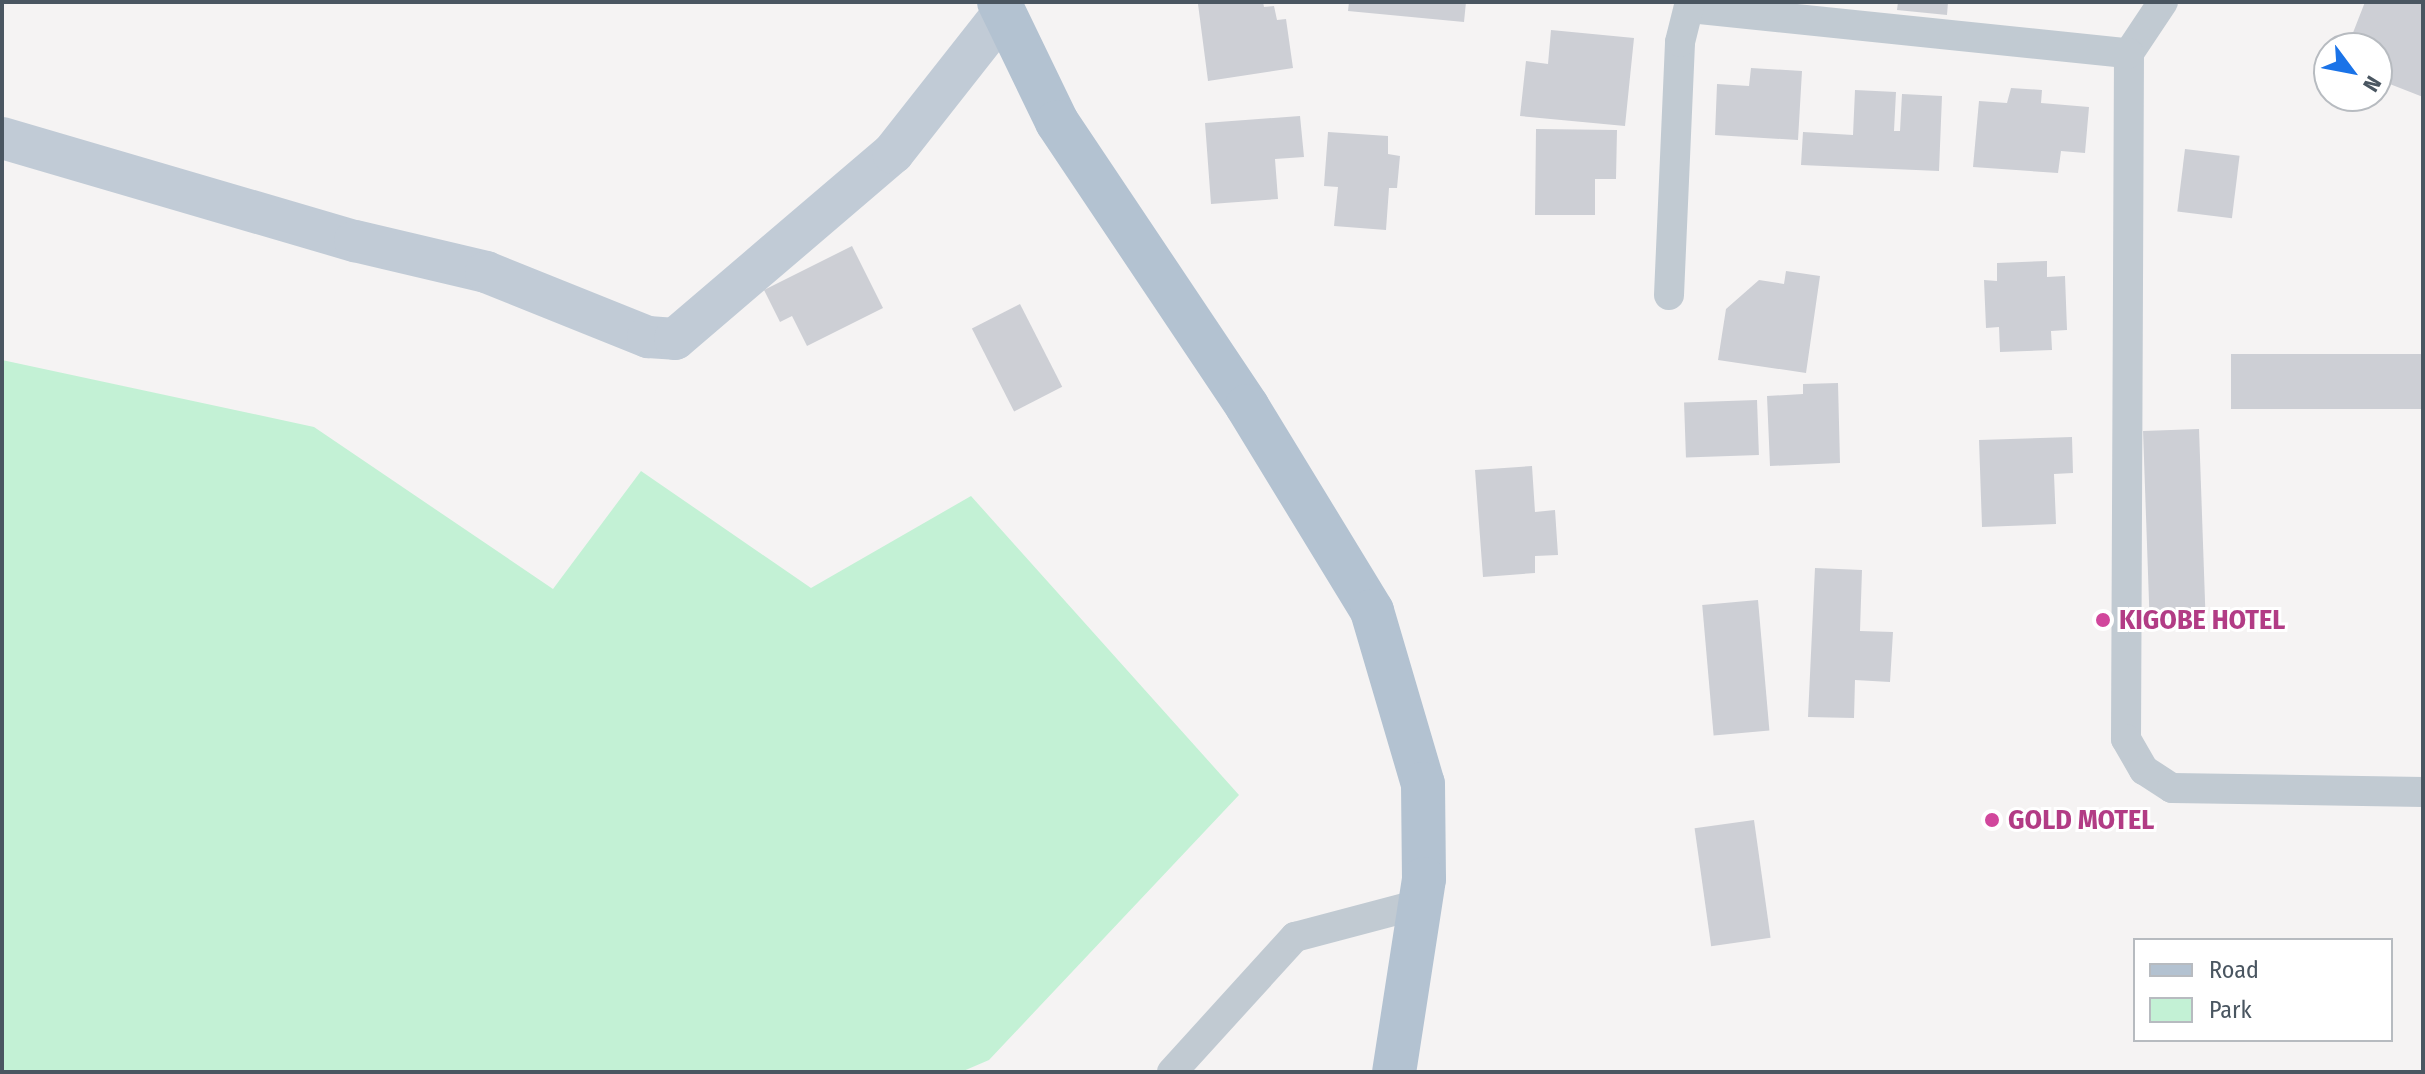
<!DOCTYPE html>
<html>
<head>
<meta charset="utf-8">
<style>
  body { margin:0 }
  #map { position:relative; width:2425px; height:1074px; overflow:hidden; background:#f5f3f3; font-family:"Fira Sans Condensed",sans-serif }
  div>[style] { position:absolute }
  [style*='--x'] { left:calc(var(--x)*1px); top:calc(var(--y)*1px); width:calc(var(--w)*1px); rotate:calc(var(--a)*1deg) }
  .green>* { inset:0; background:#c3f1d5 }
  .building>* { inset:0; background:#cdcfd5; transform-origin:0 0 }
  .street>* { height:30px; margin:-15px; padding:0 15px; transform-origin:15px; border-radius:15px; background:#c1cad2 }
  .secondary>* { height:42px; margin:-21px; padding:0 21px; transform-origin:21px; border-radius:21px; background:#c1cbd6 }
  .primary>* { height:44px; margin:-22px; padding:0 22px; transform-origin:22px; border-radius:22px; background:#b3c2d1 }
  .dots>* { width:22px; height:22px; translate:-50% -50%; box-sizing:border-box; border:4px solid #fff; border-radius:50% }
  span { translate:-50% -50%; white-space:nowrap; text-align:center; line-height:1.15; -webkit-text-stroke:6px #fff; paint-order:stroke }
  .hotel-label { font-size:28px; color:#b23c85; font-weight:700 }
  .left { translate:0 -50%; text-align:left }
  .frame { position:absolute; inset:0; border:4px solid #4a5661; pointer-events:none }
  .legend { position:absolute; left:2133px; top:938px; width:260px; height:104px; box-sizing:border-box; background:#fff; border:2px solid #b7bbc0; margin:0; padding:10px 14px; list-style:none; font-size:24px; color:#4a5661 }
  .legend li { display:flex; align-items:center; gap:16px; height:40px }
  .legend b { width:40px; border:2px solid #b7bbc0 }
  .north { position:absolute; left:2313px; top:32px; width:80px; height:80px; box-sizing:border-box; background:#fff; border:2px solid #b7bbc0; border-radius:50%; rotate:122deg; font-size:22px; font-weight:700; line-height:32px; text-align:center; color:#4a5661 }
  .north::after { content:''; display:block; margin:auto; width:28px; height:36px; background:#1a73e8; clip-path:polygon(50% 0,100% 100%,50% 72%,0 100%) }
</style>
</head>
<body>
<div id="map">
  <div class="green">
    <i style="clip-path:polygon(2px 360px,314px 427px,553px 589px,641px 471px,811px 588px,971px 496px,1239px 795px,989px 1060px,961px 1072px,2px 1072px)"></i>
  </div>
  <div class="building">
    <i style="clip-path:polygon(1263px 2px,1264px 7px,1274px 6px,1277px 20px,1286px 19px,1293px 68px,1208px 81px,1198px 4px)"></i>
    <i style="clip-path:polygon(1349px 2px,1466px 2px,1464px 22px,1348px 11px)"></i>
    <i style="clip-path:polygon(1898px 2px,1948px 2px,1947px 15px,1897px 10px)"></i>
    <i style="clip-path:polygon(2365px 2px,2423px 2px,2423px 97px,2377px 79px,2377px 48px,2347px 48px)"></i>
    <i style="clip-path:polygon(1551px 30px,1634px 38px,1625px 126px,1520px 116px,1526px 61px,1548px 64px)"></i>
    <i style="clip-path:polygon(1751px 68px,1802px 71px,1798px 140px,1715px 135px,1717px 84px,1749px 86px)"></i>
    <i style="clip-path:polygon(2011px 88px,2042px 90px,2041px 103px,2089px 107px,2085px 153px,2061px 151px,2058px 173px,1973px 167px,1979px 101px,2007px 103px)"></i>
    <i style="clip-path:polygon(1855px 90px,1896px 92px,1894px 131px,1900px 131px,1902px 94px,1942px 96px,1939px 171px,1801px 165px,1803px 132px,1853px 135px)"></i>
    <i style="clip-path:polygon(1300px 116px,1304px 157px,1275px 159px,1278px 199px,1211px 204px,1205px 123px)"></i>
    <i style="clip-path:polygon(1536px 129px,1617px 130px,1616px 179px,1595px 179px,1595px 215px,1535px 215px)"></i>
    <i style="clip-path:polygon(1328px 132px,1388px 136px,1388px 154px,1400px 156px,1397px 188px,1389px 188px,1386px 230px,1334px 226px,1338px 187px,1324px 186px)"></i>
    <i style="left:2185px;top:149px;width:55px;height:63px;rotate:7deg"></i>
    <i style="clip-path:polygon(852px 246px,883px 308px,807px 346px,792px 316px,780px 322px,764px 290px)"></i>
    <i style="clip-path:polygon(2047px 261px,2047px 277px,2065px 276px,2067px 330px,2051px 331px,2052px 350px,2000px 352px,1999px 327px,1986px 328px,1984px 280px,1997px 281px,1997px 263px)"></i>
    <i style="clip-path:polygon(1786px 271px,1820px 276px,1806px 373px,1718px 360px,1726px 309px,1759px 280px,1784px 284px)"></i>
    <i style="left:1020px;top:304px;width:93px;height:54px;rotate:63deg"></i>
    <i style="left:2423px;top:354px;width:55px;height:192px;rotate:90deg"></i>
    <i style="clip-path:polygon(1838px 383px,1840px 463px,1770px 466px,1767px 396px,1803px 394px,1803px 384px)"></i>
    <i style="left:1757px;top:400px;width:55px;height:73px;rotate:88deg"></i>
    <i style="left:2199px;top:429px;width:189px;height:56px;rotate:88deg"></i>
    <i style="clip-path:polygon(2072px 437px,2073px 473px,2054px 474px,2056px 524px,1982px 527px,1979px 440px)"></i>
    <i style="clip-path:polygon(1532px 466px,1535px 512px,1555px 510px,1558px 555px,1535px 556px,1535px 573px,1483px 577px,1475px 470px)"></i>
    <i style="clip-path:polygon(1815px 568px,1862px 570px,1860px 631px,1893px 632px,1890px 682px,1855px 680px,1854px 718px,1808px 717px)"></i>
    <i style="left:1758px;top:600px;width:131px;height:56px;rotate:85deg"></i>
    <i style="left:1754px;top:820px;width:119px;height:60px;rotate:82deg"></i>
  </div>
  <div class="street">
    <i style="--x:2163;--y:2;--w:61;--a:123.7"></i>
    <i style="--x:2129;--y:53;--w:686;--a:90.25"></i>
    <i style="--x:2126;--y:739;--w:36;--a:60"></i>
    <i style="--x:2144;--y:770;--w:33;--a:33"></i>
    <i style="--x:2172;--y:788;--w:251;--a:0.9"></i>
    <i style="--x:1690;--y:8;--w:441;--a:5.9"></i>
    <i style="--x:1669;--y:295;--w:253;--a:-87.5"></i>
    <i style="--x:1680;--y:42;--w:41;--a:-76"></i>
    <i style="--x:1172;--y:1072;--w:183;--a:-47.7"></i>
    <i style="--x:1295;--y:937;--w:129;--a:-14.8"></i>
  </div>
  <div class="secondary">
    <i style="--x:2;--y:138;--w:368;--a:16.3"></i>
    <i style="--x:355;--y:241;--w:135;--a:13.3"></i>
    <i style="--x:486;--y:272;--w:175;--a:21.9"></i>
    <i style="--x:648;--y:337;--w:27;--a:4"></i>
    <i style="--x:675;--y:339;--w:287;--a:-40.5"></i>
    <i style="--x:893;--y:153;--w:178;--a:-51.8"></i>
  </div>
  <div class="primary">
    <i style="--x:999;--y:2;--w:133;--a:64.2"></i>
    <i style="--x:1057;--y:122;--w:342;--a:56.2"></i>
    <i style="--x:1247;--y:406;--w:240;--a:58.6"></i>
    <i style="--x:1372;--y:611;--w:180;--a:73.6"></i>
    <i style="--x:1423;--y:784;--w:95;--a:89.4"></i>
    <i style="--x:1424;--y:879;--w:195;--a:98.8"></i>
  </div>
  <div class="dots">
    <i style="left:2103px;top:620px;background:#d1479c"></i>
    <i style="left:1992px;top:820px;background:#d1479c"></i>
  </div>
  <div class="hotel-label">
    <span class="left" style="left:2119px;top:620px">KIGOBE HOTEL</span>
    <span class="left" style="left:2008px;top:820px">GOLD MOTEL</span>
  </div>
  <div class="frame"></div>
  <ul class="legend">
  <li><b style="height:10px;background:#b3c2d1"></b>Road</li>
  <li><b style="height:22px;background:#c3f1d5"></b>Park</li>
  </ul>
  <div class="north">N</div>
</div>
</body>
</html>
